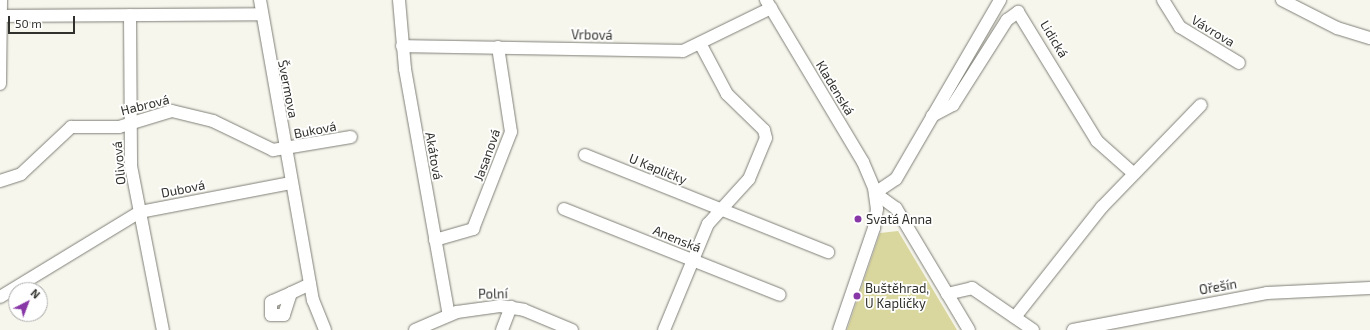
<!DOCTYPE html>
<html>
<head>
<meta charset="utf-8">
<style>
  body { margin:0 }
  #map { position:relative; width:1370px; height:330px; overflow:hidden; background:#f7f6ed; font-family:"Exo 2",sans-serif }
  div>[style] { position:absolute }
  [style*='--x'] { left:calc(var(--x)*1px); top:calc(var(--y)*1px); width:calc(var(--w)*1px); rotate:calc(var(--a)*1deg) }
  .green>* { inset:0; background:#d9d69e }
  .roads { filter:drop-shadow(0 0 1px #7f7f77) drop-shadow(0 0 1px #7f7f77) }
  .minor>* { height:12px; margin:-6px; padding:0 6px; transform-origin:6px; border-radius:6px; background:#fff }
  .dots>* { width:11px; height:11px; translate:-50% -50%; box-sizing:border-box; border:2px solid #fff; border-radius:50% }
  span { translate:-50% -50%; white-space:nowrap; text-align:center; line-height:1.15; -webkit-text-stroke:3.5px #fff; paint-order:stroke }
  .street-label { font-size:13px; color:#30302c }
  .poi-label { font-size:13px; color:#30302c }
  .left { translate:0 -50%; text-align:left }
  .north { position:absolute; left:8px; top:282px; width:40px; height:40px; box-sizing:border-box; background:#fff; border:1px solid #acacab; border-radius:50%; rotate:42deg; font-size:11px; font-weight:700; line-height:16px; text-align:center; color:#30302c }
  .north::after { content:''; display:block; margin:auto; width:14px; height:18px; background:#8837a6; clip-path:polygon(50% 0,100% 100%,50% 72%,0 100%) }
  .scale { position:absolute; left:8px; top:16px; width:67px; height:18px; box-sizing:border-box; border:2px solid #30302c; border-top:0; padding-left:5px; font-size:12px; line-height:14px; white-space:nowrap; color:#30302c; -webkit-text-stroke:3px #fff; paint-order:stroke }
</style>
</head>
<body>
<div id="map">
  <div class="green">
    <i style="clip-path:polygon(898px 231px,957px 330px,847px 330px,880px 233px)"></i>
  </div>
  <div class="roads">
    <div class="minor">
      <i style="--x:260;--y:0;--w:305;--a:80"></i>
      <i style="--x:313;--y:300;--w:32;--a:68"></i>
      <i style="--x:399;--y:0;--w:69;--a:85"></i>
      <i style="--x:405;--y:69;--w:250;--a:79.9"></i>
      <i style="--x:766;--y:0;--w:189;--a:59.1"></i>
      <i style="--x:863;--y:162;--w:28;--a:67"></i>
      <i style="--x:874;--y:188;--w:21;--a:82"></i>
      <i style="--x:877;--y:209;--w:19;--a:99"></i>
      <i style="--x:874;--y:228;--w:108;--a:108.9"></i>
      <i style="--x:1163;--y:0;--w:32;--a:58"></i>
      <i style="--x:1180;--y:27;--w:69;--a:31.4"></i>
      <i style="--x:1282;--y:0;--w:62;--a:27"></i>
      <i style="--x:1337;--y:28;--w:34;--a:17"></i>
      <i style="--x:130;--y:15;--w:151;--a:89.6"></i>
      <i style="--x:131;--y:166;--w:167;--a:79"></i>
      <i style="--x:0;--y:16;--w:260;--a:-0.4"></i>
      <i style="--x:402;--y:46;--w:281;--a:1"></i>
      <i style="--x:683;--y:51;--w:98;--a:-26"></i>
      <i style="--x:0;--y:84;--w:84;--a:-89.3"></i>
      <i style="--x:932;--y:116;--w:24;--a:-28"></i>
      <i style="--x:953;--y:105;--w:101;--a:-57.6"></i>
      <i style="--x:1007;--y:20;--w:14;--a:-36"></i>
      <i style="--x:1018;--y:12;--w:151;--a:58.5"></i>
      <i style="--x:1097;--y:141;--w:48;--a:41.6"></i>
      <i style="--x:585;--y:155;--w:262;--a:21.8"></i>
      <i style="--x:0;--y:181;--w:22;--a:-18"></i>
      <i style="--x:21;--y:174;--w:69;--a:-43.2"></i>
      <i style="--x:71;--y:127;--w:48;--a:0"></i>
      <i style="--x:119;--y:127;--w:55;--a:-16.8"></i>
      <i style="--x:172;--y:111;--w:42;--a:13.7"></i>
      <i style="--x:213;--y:121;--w:67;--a:25.8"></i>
      <i style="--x:273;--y:150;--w:79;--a:-9.5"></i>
      <i style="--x:875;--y:193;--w:25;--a:-34"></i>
      <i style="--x:896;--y:179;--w:207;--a:-59.8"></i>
      <i style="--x:875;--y:193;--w:26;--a:36"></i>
      <i style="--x:896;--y:208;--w:142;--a:59.1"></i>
      <i style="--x:564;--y:209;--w:232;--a:21.7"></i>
      <i style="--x:435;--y:240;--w:40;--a:-16"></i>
      <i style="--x:473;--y:229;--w:104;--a:-68.6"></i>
      <i style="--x:511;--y:132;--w:86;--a:-98.7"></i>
      <i style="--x:291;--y:293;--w:23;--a:108"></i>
      <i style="--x:284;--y:315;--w:13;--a:180"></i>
      <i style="--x:271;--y:315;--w:13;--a:-90"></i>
      <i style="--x:271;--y:302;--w:2;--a:-27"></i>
      <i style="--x:273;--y:301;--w:20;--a:-24"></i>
      <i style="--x:291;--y:293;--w:21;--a:-25"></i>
      <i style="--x:947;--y:294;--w:26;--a:-13"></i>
      <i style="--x:972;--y:288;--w:74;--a:34.5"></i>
      <i style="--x:0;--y:297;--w:164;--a:-31.3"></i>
      <i style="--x:140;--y:212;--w:154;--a:-10.9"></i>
      <i style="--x:1015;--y:317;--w:140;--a:-51.7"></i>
      <i style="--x:1102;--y:207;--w:142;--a:-45.9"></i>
      <i style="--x:415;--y:330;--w:46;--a:-23.2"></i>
      <i style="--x:457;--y:312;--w:43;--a:-7.9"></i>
      <i style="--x:500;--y:306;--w:24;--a:9"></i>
      <i style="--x:524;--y:310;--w:52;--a:22.6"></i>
      <i style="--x:502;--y:330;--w:25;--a:-69"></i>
      <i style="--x:664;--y:330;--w:115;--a:-67.5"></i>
      <i style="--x:708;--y:224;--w:61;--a:-47.7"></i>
      <i style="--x:749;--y:179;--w:44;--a:-67.5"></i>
      <i style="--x:766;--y:138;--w:8;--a:-104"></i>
      <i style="--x:764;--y:130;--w:52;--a:-135.8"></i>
      <i style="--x:727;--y:94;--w:55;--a:-118"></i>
      <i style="--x:1073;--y:330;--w:197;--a:-10.8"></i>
      <i style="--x:1267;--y:293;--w:103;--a:-2.8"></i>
    </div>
  </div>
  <div class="dots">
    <i style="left:858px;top:219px;background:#8837a6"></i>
    <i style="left:857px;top:296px;background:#8837a6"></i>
  </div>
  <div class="street-label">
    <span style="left:1213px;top:31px;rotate:31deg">Vávrova</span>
    <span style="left:592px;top:35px;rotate:1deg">Vrbová</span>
    <span style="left:1054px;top:39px;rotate:59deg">Lidická</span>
    <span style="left:835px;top:88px;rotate:59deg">Kladenská</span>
    <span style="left:288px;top:89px;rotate:79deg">Švermova</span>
    <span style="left:145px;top:105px;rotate:-14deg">Habrová</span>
    <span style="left:315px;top:130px;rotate:-11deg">Buková</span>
    <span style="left:487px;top:155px;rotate:-70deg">Jasanová</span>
    <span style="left:434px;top:156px;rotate:80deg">Akátová</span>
    <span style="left:119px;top:163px;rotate:-95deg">Olivová</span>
    <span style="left:658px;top:169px;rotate:22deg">U Kapličky</span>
    <span style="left:183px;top:189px;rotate:-11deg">Dubová</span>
    <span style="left:677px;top:239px;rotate:22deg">Anenská</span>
    <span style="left:1218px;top:287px;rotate:-10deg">Ořešín</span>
    <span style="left:493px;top:294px;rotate:-1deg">Polní</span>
  </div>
  <div class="poi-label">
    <span class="left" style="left:866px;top:219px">Svatá Anna</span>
    <span class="left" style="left:865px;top:296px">Buštěhrad,<br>U Kapličky</span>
  </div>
  <div class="north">N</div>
  <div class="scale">50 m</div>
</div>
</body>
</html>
